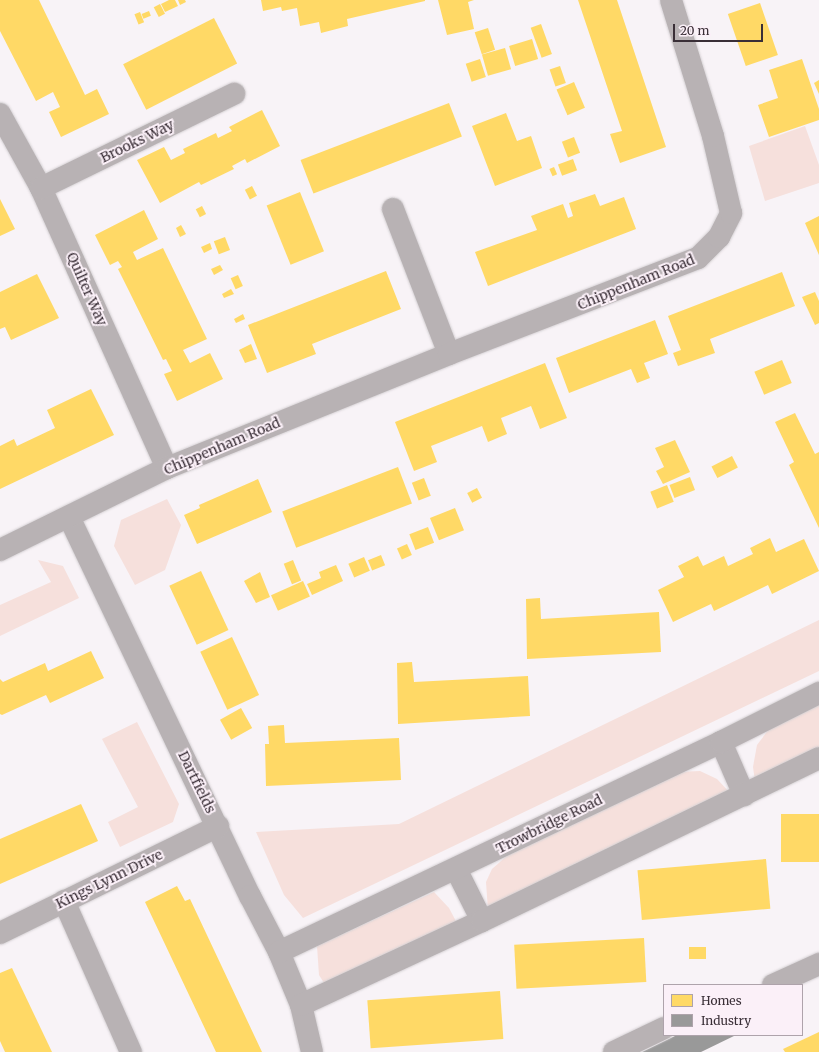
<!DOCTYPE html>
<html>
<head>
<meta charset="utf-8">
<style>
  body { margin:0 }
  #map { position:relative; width:819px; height:1052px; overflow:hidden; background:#f8f3f7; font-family:Merriweather,serif }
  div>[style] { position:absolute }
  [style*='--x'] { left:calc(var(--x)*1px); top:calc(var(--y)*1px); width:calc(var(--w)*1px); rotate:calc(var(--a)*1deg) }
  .green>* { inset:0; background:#f6e0dc }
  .homes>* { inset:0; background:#ffd966; transform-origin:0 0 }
  .industry>* { inset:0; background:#999 }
  .roads { filter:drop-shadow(0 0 1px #d5d1d4) drop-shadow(0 0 1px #d5d1d4) }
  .minor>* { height:22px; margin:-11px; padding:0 11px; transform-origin:11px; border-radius:11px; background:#b8b2b4 }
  span { translate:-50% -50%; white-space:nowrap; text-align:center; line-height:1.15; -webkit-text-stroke:4px #fbf0f8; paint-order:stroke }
  .street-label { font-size:14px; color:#3a2f37 }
  .legend { position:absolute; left:663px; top:984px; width:140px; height:52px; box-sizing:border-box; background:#fbf0f8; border:1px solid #aea3ab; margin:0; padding:5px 7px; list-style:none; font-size:12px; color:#3a2f37 }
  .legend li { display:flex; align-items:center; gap:8px; height:20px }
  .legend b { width:20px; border:1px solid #aea3ab }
  .scale { position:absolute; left:673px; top:24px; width:90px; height:18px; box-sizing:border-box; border:2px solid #3a2f37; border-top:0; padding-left:5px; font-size:12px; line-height:14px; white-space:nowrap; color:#3a2f37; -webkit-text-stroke:3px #fbf0f8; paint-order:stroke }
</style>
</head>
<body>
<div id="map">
  <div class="green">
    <i style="clip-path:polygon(805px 126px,819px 165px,819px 183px,765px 201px,749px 146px)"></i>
    <i style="clip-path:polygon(167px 499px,181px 525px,165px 570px,135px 585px,114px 546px,121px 520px)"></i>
    <i style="clip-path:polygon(38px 560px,63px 566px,79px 598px,0 636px,0 605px,51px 582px)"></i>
    <i style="clip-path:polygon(819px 620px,819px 671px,303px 918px,284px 895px,256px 832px,399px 824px)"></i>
    <i style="clip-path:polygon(819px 705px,819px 750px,755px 781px,753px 767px,757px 745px,772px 725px)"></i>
    <i style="clip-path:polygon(137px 722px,179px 804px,173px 822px,120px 847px,108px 822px,138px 807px,102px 739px)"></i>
    <i style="clip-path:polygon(700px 771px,717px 779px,732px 795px,488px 910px,486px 882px,492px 869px,509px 854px,679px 772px)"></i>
    <i style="clip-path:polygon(434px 892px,449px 908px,458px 925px,326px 986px,319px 975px,317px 946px)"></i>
  </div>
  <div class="homes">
    <i style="clip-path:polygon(0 0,39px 0,85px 95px,97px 89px,109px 114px,61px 137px,49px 112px,60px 107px,53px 92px,36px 101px,0 31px)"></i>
    <i style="clip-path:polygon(169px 0,175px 0,178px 6px,165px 12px,161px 4px)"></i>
    <i style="clip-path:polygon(178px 0,185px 0,186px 2px,180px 5px)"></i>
    <i style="clip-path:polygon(261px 0,425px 0,425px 1px,347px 19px,348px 26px,321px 33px,319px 22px,300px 26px,297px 8px,282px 11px,281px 7px,263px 11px)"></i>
    <i style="clip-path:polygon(438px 0,474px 0,468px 2px,474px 29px,447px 35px)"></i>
    <i style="clip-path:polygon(578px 0,617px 0,666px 147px,620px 163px,610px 134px,622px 131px)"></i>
    <i style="left:760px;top:3px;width:55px;height:34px;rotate:71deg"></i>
    <i style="left:160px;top:4px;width:11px;height:7px;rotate:63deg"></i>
    <i style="left:149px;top:11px;width:5px;height:8px;rotate:68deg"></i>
    <i style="left:140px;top:12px;width:11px;height:6px;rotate:68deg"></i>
    <i style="left:214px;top:18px;width:51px;height:102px;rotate:63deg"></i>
    <i style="left:541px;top:24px;width:32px;height:11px;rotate:70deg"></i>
    <i style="left:488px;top:28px;width:23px;height:14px;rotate:72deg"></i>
    <i style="left:532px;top:39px;width:21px;height:24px;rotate:73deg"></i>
    <i style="left:505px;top:48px;width:22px;height:24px;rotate:74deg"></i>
    <i style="left:480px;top:59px;width:19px;height:15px;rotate:72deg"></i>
    <i style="clip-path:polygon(802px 59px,819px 109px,819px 120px,769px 137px,758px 105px,778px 98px,769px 70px)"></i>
    <i style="left:560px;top:66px;width:18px;height:11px;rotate:71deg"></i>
    <i style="clip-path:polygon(819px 80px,819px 94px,814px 83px)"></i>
    <i style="left:574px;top:82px;width:28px;height:19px;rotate:67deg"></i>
    <i style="left:449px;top:103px;width:36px;height:159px;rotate:69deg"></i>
    <i style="clip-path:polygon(262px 110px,280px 146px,247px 163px,245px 159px,232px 166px,234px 169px,201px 185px,199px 182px,160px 203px,137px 160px,164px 147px,171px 160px,185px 153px,183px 149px,216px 133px,218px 138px,232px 131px,229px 127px)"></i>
    <i style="clip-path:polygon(506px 113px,517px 141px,531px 136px,542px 168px,495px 186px,472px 126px)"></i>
    <i style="left:574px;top:137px;width:17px;height:13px;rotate:69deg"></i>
    <i style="left:573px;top:159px;width:12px;height:16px;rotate:70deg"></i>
    <i style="left:554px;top:167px;width:8px;height:5px;rotate:67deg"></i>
    <i style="left:252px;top:186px;width:11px;height:8px;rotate:63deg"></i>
    <i style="left:300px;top:192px;width:64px;height:36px;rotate:68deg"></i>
    <i style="clip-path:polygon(595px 194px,600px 206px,624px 197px,636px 229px,488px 286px,475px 252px,537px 230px,531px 216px,544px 211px,563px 204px,568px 218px,573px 216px,569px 203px)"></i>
    <i style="clip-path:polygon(0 199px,15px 229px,0 236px)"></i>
    <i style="left:202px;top:206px;width:9px;height:7px;rotate:63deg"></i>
    <i style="clip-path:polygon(144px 210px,158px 239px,133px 252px,137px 260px,163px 248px,207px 339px,183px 350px,190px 363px,210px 353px,223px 379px,177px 401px,164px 374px,172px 371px,166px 359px,163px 360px,129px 291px,118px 269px,122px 267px,118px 261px,110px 265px,95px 235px)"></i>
    <i style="clip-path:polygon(819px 216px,819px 255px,805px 223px)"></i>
    <i style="clip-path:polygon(181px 225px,186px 234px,180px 237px,176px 228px)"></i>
    <i style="left:225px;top:237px;width:14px;height:12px;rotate:69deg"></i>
    <i style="clip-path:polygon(210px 243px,212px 249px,204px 253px,201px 247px)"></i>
    <i style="clip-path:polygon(220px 265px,223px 270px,214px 275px,211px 269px)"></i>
    <i style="clip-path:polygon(386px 271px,401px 309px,312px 344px,316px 354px,267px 373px,248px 325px)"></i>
    <i style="clip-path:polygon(782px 272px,795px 306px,710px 339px,715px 353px,678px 366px,673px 353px,681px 350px,668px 316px)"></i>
    <i style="clip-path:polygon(37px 274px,59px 318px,11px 340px,5px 327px,0 329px,0 292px)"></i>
    <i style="left:238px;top:275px;width:12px;height:8px;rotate:66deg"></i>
    <i style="clip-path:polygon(231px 289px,234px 294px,224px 298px,222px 294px)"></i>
    <i style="clip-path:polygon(815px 292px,819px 301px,819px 323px,815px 325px,802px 297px)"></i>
    <i style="clip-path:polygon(243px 314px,245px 319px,236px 323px,234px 319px)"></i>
    <i style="clip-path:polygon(655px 320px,668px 354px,644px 363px,650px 378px,637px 383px,631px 369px,569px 393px,556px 358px)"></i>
    <i style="clip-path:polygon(251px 344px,257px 359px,245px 363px,239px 350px)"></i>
    <i style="left:782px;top:360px;width:25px;height:30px;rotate:67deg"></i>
    <i style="clip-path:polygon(545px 363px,567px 418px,540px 429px,531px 406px,501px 418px,507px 434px,488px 442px,482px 426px,431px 446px,437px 462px,414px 471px,395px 422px)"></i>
    <i style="clip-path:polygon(91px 389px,114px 435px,0 489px,0 446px,14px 439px,17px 446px,55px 428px,47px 410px)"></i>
    <i style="clip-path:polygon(795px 413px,815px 454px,819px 452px,819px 528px,789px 465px,794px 462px,775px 422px)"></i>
    <i style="clip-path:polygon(675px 440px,690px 472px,663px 484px,656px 471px,664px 467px,655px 448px)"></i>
    <i style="left:732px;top:456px;width:13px;height:23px;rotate:63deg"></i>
    <i style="left:398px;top:467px;width:39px;height:124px;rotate:69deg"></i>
    <i style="left:690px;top:477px;width:14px;height:22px;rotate:69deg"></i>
    <i style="left:424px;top:478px;width:19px;height:13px;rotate:69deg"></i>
    <i style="clip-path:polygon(258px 479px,272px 512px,197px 544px,184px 515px,200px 508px,199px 505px)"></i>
    <i style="left:667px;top:485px;width:18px;height:18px;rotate:68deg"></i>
    <i style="left:477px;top:488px;width:11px;height:11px;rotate:63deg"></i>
    <i style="left:455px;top:508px;width:24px;height:27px;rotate:68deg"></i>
    <i style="left:428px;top:527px;width:17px;height:20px;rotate:69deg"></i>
    <i style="clip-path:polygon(770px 538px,776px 552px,804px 539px,819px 571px,772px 594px,768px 585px,714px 611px,711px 604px,673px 622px,658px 590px,684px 577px,678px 566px,698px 556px,703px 566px,724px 556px,728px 566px,753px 554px,750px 548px)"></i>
    <i style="left:407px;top:544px;width:12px;height:11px;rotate:66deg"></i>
    <i style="left:381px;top:555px;width:11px;height:14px;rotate:68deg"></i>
    <i style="left:364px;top:557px;width:15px;height:17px;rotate:67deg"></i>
    <i style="left:293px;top:560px;width:22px;height:10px;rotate:68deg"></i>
    <i style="clip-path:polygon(336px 565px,343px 581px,312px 595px,307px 584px,321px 578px,319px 572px)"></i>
    <i style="left:201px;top:571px;width:65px;height:35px;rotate:65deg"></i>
    <i style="clip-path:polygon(260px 572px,270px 597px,256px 603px,244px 581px)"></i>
    <i style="left:303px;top:581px;width:17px;height:35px;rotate:66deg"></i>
    <i style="clip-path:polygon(540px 598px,541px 619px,659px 612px,661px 652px,527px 659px,526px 599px)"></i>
    <i style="left:232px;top:637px;width:64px;height:35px;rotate:65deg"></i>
    <i style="clip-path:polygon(91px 651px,104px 678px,50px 703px,46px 695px,2px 715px,0 714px,0 679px,3px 682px,45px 663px,48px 671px)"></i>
    <i style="clip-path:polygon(412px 662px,414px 682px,528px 676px,530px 716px,398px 724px,397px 663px)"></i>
    <i style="left:241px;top:708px;width:23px;height:24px;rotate:61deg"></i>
    <i style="clip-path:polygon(284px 725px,285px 743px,399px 738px,401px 780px,266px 786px,265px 744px,269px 744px,268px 726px)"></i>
    <i style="clip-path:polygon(81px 804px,98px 841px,0 884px,0 839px)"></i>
    <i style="left:819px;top:814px;width:48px;height:38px;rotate:90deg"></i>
    <i style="left:766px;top:859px;width:50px;height:129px;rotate:85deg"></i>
    <i style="clip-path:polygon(177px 886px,185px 901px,190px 899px,262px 1052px,216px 1052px,145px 902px)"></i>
    <i style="left:644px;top:938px;width:44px;height:130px;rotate:87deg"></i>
    <i style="left:706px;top:947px;width:12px;height:17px;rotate:90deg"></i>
    <i style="clip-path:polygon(12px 968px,52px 1052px,5px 1052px,0 1041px,0 973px)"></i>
    <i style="left:500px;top:991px;width:48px;height:133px;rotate:86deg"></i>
    <i style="clip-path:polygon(819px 1032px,819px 1052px,785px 1052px,783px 1049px)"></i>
  </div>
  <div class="industry">
    <i style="clip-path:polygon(677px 1035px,736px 1035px,701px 1052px,642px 1052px)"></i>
  </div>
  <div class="roads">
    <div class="minor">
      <i style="--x:0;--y:114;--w:85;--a:61"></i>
      <i style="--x:41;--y:188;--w:307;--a:65.8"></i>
      <i style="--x:41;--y:188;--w:215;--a:-26"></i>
      <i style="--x:393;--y:209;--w:155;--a:68.9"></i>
      <i style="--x:69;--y:517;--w:420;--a:64.5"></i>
      <i style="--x:250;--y:896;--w:63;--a:62.6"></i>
      <i style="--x:279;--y:952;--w:57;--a:67.5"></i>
      <i style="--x:301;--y:1005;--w:48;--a:76.8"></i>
      <i style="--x:0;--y:550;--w:186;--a:-26.2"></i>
      <i style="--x:167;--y:468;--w:304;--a:-22"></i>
      <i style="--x:449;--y:354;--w:267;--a:-21.1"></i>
      <i style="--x:698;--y:258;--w:30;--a:-45"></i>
      <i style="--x:719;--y:237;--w:27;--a:-63"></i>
      <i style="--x:731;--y:213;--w:79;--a:-103.2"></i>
      <i style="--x:713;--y:136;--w:142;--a:-107.2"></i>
      <i style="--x:721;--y:742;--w:58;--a:66.5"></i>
      <i style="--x:456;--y:869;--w:58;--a:63.4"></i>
      <i style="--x:64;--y:901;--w:165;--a:66.1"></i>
      <i style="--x:0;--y:933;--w:243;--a:-26.1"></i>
      <i style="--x:279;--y:952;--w:489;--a:-25.4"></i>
      <i style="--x:721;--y:742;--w:110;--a:-26.6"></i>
      <i style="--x:773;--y:985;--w:51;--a:-24.5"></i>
      <i style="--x:301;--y:1005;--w:200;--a:-24.9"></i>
      <i style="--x:482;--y:921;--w:374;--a:-25.8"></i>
      <i style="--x:614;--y:1052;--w:55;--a:-25.6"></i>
    </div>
  </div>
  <div class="street-label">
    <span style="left:137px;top:141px;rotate:-26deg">Brooks Way</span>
    <span style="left:636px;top:282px;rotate:-22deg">Chippenham Road</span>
    <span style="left:87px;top:289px;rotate:66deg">Quilter Way</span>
    <span style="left:222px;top:446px;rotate:-23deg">Chippenham Road</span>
    <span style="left:197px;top:782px;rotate:64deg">Dartfields</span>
    <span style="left:549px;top:824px;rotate:-26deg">Trowbridge Road</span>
    <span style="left:109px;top:879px;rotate:-26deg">Kings Lynn Drive</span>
  </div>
  <ul class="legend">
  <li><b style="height:11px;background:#ffd966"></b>Homes</li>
  <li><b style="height:11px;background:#999"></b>Industry</li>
  </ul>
  <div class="scale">20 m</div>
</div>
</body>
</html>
